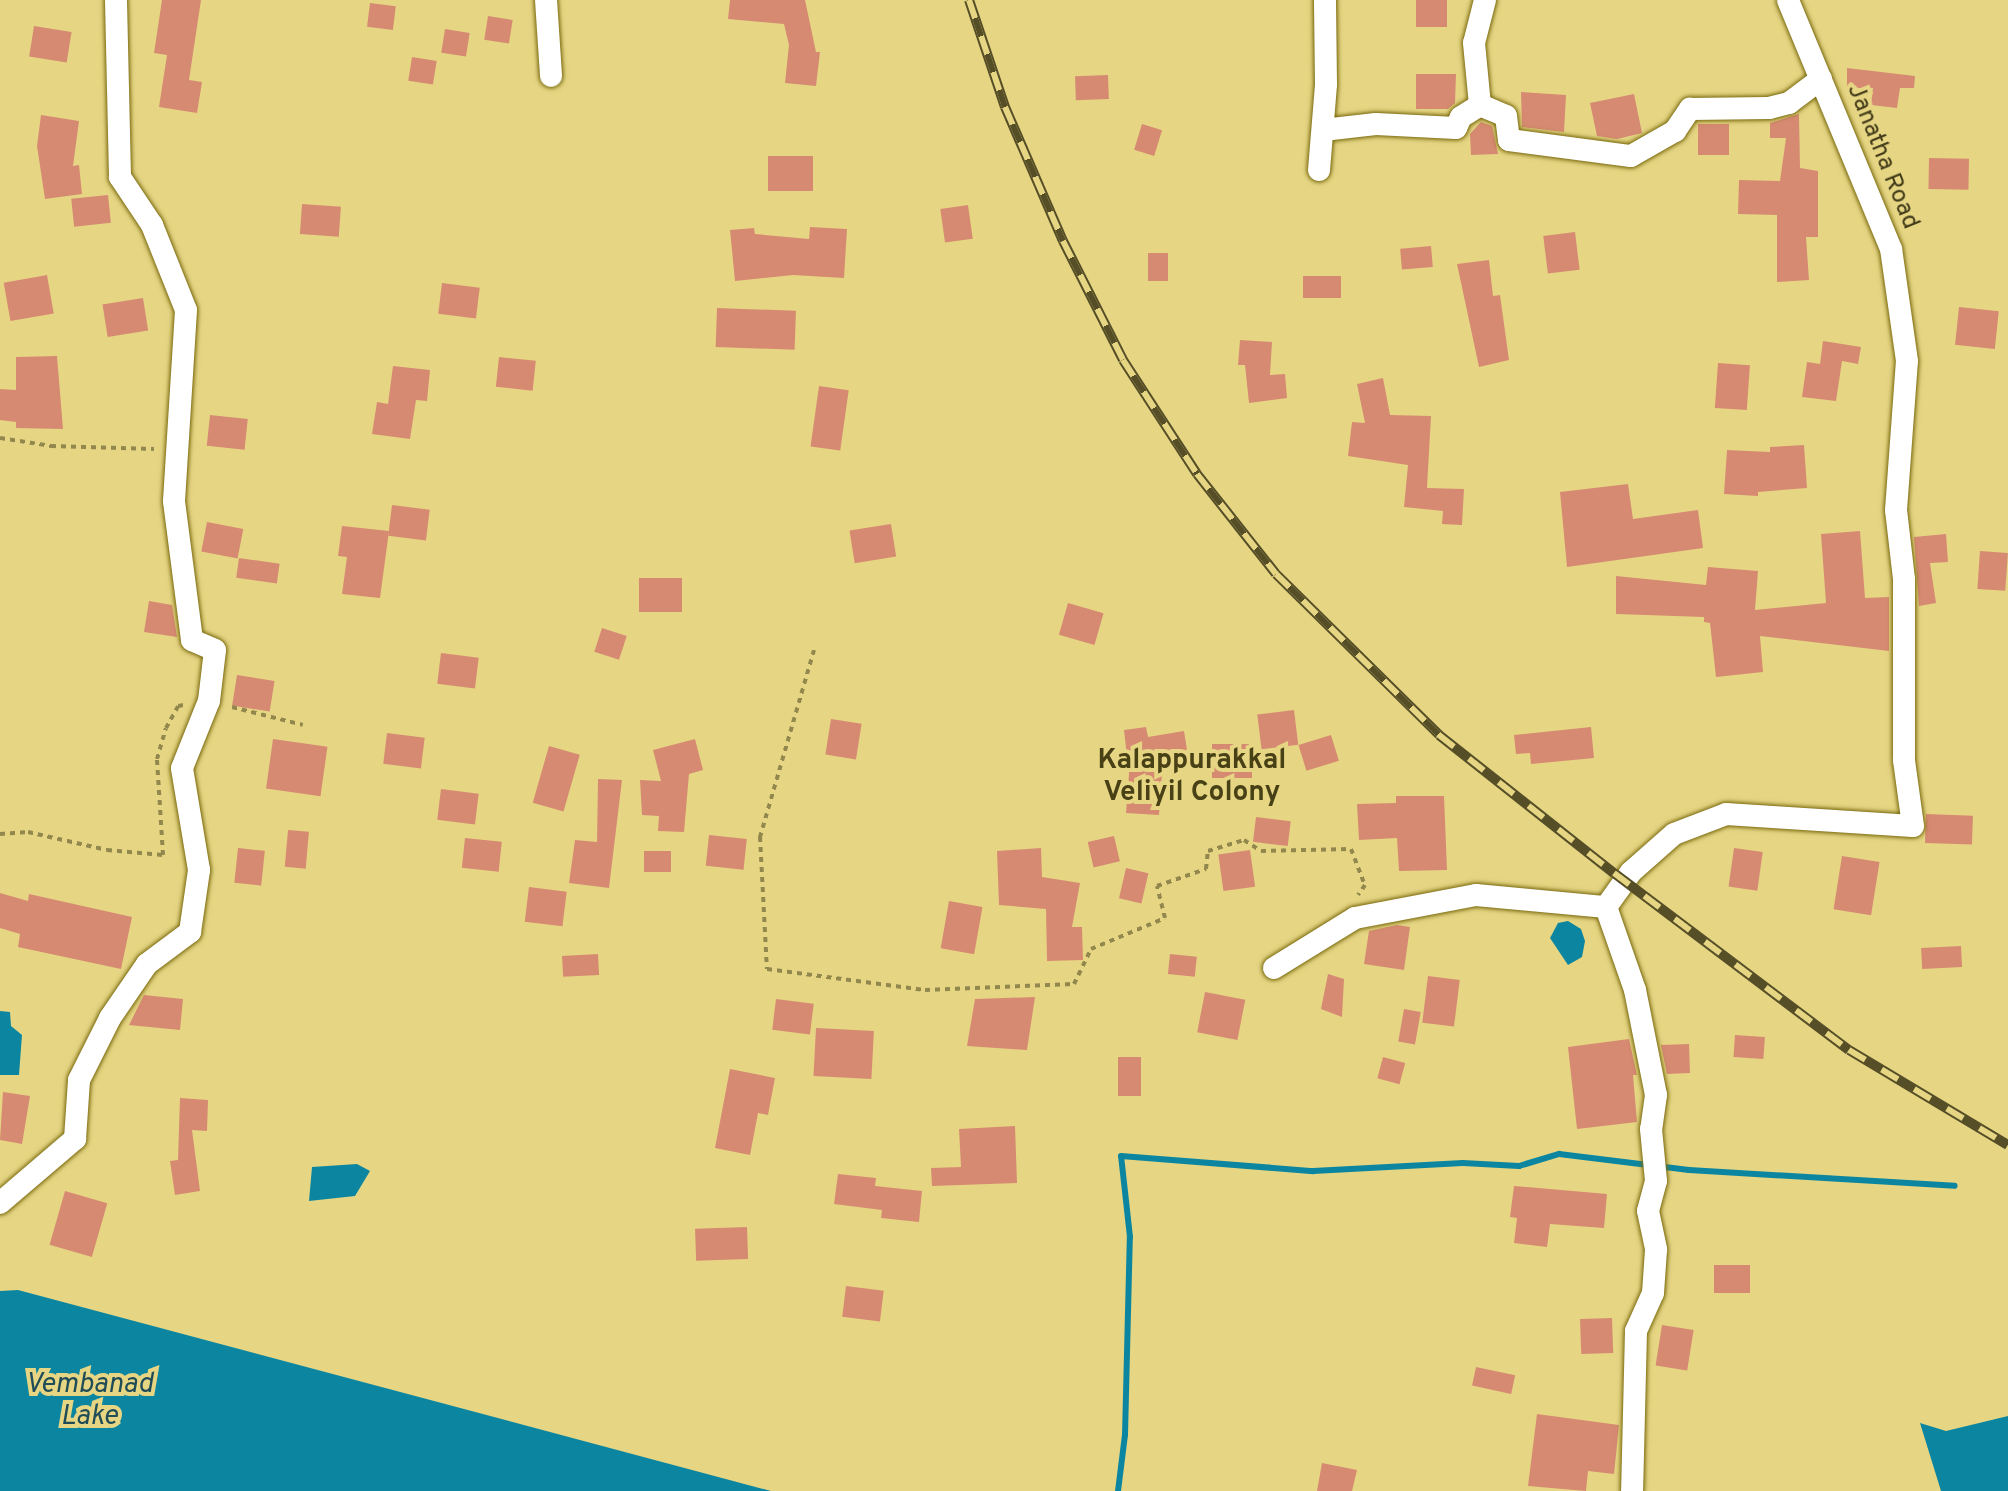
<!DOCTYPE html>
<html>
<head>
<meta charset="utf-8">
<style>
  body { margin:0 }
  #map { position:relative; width:2008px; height:1491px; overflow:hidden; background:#e6d684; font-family:Overpass,sans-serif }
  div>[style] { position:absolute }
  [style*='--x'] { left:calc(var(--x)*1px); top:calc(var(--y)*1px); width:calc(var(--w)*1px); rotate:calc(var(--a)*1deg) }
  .water>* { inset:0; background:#0c86a0 }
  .stream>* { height:6px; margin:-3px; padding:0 3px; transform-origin:3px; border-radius:3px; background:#0c86a0 }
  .building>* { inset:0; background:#d78a72; transform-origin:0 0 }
  .path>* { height:4px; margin-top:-2px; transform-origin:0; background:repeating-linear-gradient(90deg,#92874d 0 5px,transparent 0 10px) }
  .roads { filter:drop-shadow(0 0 2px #79690d) drop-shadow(0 0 2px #79690d) }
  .street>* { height:22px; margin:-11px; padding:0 11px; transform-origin:11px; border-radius:11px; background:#fff }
  .rail>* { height:10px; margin-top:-5px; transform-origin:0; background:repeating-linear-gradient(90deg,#e6d684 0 19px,#564e26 0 38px); box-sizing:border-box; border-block:2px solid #564e26 }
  span { translate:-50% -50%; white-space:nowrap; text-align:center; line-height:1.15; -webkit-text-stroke:8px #e6d684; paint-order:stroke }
  .street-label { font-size:25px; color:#423b19 }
  .neighbourhood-label { font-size:28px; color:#494116; font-weight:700 }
  .water-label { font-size:28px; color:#204c58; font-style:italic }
</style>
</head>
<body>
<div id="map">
  <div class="water">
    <i style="clip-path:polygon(1568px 921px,1581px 929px,1585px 941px,1582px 957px,1568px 965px,1550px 938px,1558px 923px)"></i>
    <i style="clip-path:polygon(0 1011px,10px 1012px,11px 1026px,22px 1035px,19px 1075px,0 1075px)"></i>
    <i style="clip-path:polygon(357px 1164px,370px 1171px,355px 1196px,309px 1201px,312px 1167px)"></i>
    <i style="clip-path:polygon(18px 1290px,771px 1491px,0 1491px,0 1291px)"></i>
    <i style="clip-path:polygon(2008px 1416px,2008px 1491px,1941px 1491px,1920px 1423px,1946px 1431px)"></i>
  </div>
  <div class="stream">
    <i style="--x:1118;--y:1491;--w:56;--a:-82.9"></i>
    <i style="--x:1125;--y:1435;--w:198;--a:-88.6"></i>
    <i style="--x:1130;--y:1237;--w:81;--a:-96.3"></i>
    <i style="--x:1121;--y:1156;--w:193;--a:4.5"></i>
    <i style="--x:1313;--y:1171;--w:150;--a:-3.1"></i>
    <i style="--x:1463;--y:1163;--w:56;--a:3.1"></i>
    <i style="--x:1519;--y:1166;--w:42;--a:-16.7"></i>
    <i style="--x:1559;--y:1154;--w:131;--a:7"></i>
    <i style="--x:1689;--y:1170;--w:266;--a:3.4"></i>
  </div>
  <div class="building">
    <i style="clip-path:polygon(162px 0,201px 0,189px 80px,202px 82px,197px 113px,159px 107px,167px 55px,154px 53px)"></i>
    <i style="clip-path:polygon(730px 0,805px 0,816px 52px,820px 52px,816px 86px,785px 83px,789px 45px,784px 24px,728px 19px)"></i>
    <i style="left:1416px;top:0;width:31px;height:27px"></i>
    <i style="left:370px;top:3px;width:26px;height:24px;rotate:7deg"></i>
    <i style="left:488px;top:16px;width:25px;height:24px;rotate:9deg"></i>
    <i style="left:34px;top:26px;width:38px;height:31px;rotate:9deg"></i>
    <i style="left:445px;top:29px;width:25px;height:24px;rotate:9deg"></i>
    <i style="left:412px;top:57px;width:25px;height:24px;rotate:9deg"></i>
    <i style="clip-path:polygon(1847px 68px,1915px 76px,1914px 88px,1900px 88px,1897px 108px,1871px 105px,1873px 88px,1847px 88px)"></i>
    <i style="clip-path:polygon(1416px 74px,1456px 74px,1455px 103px,1448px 109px,1416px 109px)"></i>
    <i style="left:1108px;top:75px;width:24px;height:33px;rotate:88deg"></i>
    <i style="clip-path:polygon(1521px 92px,1566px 95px,1564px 132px,1522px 127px)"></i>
    <i style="clip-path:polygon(1634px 94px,1642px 133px,1617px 139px,1597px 136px,1590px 103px)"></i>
    <i style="clip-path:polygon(1799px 114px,1800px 168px,1818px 171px,1818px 237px,1806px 237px,1809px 280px,1777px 282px,1777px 215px,1738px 214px,1739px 180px,1780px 181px,1786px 138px,1770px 138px,1770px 123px)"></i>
    <i style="clip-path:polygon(41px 115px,79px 121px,73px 166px,79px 165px,82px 194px,45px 199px,37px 146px)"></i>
    <i style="clip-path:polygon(1481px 122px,1492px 126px,1498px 154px,1471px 155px,1470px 134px)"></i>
    <i style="left:1142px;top:124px;width:21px;height:27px;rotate:17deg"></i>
    <i style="left:1698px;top:124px;width:31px;height:31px"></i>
    <i style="left:768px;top:156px;width:45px;height:35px"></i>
    <i style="left:1929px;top:158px;width:40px;height:31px;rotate:1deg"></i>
    <i style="left:108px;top:195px;width:28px;height:37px;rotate:84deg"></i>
    <i style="left:302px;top:204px;width:39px;height:30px;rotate:4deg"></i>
    <i style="left:968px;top:205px;width:34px;height:28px;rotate:82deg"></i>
    <i style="clip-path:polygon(810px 227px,847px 229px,844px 278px,793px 275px,735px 281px,730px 230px,754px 228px,755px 234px,809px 239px)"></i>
    <i style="left:1575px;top:232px;width:38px;height:32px;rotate:83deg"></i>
    <i style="left:1431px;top:246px;width:21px;height:31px;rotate:85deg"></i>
    <i style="left:1148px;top:253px;width:20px;height:28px"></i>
    <i style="clip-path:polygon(1489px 260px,1493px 296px,1500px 295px,1509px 360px,1479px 367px,1457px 264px)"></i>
    <i style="left:47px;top:275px;width:39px;height:44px;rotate:80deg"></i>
    <i style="left:1303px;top:276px;width:38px;height:22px"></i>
    <i style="left:442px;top:283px;width:38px;height:31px;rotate:7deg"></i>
    <i style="left:143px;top:298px;width:33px;height:41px;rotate:81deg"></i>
    <i style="left:1959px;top:307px;width:40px;height:38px;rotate:6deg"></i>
    <i style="left:717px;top:308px;width:79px;height:39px;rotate:2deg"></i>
    <i style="clip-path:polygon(1240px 340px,1272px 342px,1270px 375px,1285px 374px,1287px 398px,1249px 403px,1245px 365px,1238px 365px)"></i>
    <i style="clip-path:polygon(1823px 341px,1861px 347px,1858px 364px,1842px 361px,1836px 401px,1802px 397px,1807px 362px,1820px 364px)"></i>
    <i style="clip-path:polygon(57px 356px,63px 429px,16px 428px,16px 422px,0 420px,0 389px,16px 390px,16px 357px)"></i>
    <i style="left:499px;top:357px;width:37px;height:30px;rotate:6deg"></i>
    <i style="left:1718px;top:363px;width:32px;height:45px;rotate:4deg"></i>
    <i style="clip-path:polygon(393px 366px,430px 370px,427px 401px,416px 400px,410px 439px,372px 434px,377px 402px,388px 404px)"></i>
    <i style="clip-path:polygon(1383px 378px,1390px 415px,1431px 416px,1427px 488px,1464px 489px,1462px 525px,1442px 524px,1443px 511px,1404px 507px,1408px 465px,1348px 456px,1352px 422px,1365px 423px,1357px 384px)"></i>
    <i style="left:819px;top:386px;width:30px;height:61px;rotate:8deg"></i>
    <i style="left:210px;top:415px;width:38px;height:31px;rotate:6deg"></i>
    <i style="clip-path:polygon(1804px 445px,1807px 488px,1758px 492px,1758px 496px,1724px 494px,1727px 450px,1770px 452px,1770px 447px)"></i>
    <i style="clip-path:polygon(1628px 484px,1633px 519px,1698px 510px,1703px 548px,1567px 567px,1560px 492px)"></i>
    <i style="left:392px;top:505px;width:38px;height:31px;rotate:7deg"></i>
    <i style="left:207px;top:522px;width:37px;height:30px;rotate:11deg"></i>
    <i style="left:891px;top:524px;width:33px;height:42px;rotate:81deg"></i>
    <i style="clip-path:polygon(342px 526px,389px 531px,380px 598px,342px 594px,347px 557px,338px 556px)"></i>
    <i style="clip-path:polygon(1860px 531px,1865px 598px,1889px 597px,1889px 651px,1760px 636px,1763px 672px,1716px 677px,1710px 623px,1704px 622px,1704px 617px,1616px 614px,1616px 576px,1706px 585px,1708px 567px,1758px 571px,1755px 610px,1826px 603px,1821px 534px)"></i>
    <i style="clip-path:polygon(1946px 534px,1948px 562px,1930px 563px,1936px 603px,1919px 606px,1914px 537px)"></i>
    <i style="left:1980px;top:551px;width:28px;height:38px;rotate:4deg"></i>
    <i style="left:239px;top:558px;width:41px;height:20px;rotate:8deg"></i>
    <i style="left:639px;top:578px;width:43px;height:34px"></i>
    <i style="clip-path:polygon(149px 601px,172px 605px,177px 637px,144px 632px)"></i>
    <i style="left:1068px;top:603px;width:37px;height:33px;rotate:16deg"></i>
    <i style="left:602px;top:628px;width:26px;height:25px;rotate:18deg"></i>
    <i style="left:441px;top:653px;width:38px;height:31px;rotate:7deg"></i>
    <i style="left:237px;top:675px;width:38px;height:31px;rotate:9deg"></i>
    <i style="left:1294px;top:710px;width:35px;height:37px;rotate:83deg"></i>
    <i style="left:831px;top:719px;width:31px;height:36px;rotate:9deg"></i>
    <i style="clip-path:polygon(1146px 727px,1148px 737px,1184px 731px,1188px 756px,1163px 760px,1159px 815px,1126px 813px,1129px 774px,1124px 730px)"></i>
    <i style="clip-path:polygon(1591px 727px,1594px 758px,1531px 764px,1530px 753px,1516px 754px,1514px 735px)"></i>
    <i style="left:387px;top:733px;width:38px;height:31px;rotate:7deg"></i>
    <i style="left:1331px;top:735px;width:27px;height:34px;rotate:73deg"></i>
    <i style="left:273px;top:739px;width:55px;height:50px;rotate:8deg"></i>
    <i style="clip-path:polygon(695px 739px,703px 770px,689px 774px,684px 832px,658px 831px,659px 816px,642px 815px,640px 780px,661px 781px,653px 750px)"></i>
    <i style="left:1212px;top:744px;width:40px;height:34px"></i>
    <i style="left:549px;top:746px;width:32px;height:59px;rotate:16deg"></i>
    <i style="clip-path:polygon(598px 779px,622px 780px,609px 888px,569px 883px,575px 840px,597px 842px)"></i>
    <i style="left:441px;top:789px;width:38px;height:31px;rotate:7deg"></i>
    <i style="clip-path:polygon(1396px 796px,1444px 796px,1447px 870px,1399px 871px,1397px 838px,1359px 840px,1357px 804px,1396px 803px)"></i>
    <i style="left:1926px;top:814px;width:47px;height:29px;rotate:2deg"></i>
    <i style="left:1256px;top:817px;width:35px;height:25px;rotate:7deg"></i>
    <i style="left:288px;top:830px;width:21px;height:37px;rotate:5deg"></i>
    <i style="left:709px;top:835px;width:38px;height:31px;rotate:6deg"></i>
    <i style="left:1114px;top:836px;width:26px;height:27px;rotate:77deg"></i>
    <i style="left:465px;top:838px;width:37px;height:30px;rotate:6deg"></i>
    <i style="left:238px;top:848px;width:27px;height:35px;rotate:6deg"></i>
    <i style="clip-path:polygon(1041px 848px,1042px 877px,1080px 883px,1072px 927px,1082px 927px,1083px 960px,1047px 961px,1046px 909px,999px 905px,997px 851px)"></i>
    <i style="left:1734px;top:848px;width:29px;height:39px;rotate:8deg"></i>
    <i style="left:1250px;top:850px;width:37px;height:32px;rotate:82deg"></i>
    <i style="left:671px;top:851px;width:21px;height:27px;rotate:90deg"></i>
    <i style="left:1842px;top:856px;width:38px;height:54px;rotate:9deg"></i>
    <i style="left:1126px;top:868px;width:23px;height:31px;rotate:13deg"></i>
    <i style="left:529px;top:887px;width:38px;height:35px;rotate:7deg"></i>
    <i style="clip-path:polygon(0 893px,28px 901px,29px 894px,132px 917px,121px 969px,18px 947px,20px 934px,0 928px)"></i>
    <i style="left:949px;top:901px;width:34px;height:48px;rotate:10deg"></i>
    <i style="clip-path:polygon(1397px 925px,1410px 927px,1404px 970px,1364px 964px,1369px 931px)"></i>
    <i style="left:1961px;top:946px;width:21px;height:40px;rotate:87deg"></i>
    <i style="left:598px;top:954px;width:21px;height:36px;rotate:87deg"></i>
    <i style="left:1170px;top:954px;width:27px;height:20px;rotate:6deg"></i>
    <i style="clip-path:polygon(1328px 974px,1344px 979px,1342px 1017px,1321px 1009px)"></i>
    <i style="left:1428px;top:976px;width:32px;height:47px;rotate:7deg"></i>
    <i style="left:1205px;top:992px;width:41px;height:41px;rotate:11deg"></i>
    <i style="clip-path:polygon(144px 995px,183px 999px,180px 1030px,129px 1025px)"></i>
    <i style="clip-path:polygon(1035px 997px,1027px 1050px,967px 1046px,975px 999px)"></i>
    <i style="left:776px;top:999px;width:38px;height:31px;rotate:7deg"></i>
    <i style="left:1404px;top:1009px;width:17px;height:33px;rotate:10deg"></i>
    <i style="left:816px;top:1028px;width:58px;height:48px;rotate:3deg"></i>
    <i style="left:1735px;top:1035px;width:30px;height:22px;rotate:4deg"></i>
    <i style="clip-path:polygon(1629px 1039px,1637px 1075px,1633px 1075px,1637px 1122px,1577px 1129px,1568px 1047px)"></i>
    <i style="clip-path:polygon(1689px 1044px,1690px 1073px,1667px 1074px,1661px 1045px)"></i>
    <i style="left:1118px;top:1057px;width:23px;height:39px"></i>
    <i style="left:1383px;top:1057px;width:23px;height:22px;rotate:15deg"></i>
    <i style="clip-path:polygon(730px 1069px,775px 1078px,768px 1115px,758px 1113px,750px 1155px,715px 1148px)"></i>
    <i style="clip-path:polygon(3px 1092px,30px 1096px,22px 1144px,0 1140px)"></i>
    <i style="clip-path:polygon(180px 1098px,208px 1100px,207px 1131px,192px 1130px,200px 1191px,175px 1195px,170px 1161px,178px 1160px)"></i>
    <i style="clip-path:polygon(1015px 1126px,1017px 1183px,932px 1186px,931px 1168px,961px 1167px,959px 1129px)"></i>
    <i style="clip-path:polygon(838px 1174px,876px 1178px,875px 1186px,922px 1191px,919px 1222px,881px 1218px,882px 1210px,834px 1204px)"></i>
    <i style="clip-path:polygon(1514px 1186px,1607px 1194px,1604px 1228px,1550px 1224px,1547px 1247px,1514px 1243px,1517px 1218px,1510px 1217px)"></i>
    <i style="left:65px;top:1191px;width:44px;height:56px;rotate:16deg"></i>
    <i style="left:747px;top:1227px;width:32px;height:52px;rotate:88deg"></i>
    <i style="left:1714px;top:1265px;width:36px;height:28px"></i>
    <i style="left:846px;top:1286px;width:38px;height:31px;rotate:7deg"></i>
    <i style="left:1612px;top:1318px;width:35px;height:32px;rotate:88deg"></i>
    <i style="left:1662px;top:1325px;width:32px;height:41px;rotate:9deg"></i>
    <i style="left:1476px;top:1367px;width:40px;height:19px;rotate:12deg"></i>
    <i style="clip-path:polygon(1537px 1414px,1619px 1425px,1614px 1474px,1588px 1471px,1586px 1491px,1528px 1486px)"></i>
    <i style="clip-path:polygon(1322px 1463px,1357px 1470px,1352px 1491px,1317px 1491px)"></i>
  </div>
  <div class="path">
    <i style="--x:0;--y:438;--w:52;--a:8.9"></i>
    <i style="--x:51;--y:446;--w:103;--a:1.7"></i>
    <i style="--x:814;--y:650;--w:195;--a:106.1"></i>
    <i style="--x:760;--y:837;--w:132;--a:87"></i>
    <i style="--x:767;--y:969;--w:159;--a:7.6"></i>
    <i style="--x:925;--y:990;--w:149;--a:-2.3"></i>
    <i style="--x:1074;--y:984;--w:39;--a:-64"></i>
    <i style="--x:1091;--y:949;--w:80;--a:-22.7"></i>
    <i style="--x:1165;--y:918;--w:33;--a:-104"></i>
    <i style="--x:1157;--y:886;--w:52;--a:-19.1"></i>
    <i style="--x:1206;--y:869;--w:18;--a:-84"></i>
    <i style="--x:1208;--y:851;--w:38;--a:-17"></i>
    <i style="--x:1244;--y:840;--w:20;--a:33"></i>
    <i style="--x:1261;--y:851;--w:90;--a:-1.3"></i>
    <i style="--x:1351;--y:849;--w:39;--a:69"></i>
    <i style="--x:1365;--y:885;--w:12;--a:125"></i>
    <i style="--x:232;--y:707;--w:73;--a:14.2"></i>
    <i style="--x:0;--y:834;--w:28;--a:-4"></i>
    <i style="--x:28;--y:832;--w:81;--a:12.8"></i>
    <i style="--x:107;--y:850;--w:56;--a:5.1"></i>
    <i style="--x:163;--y:855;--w:96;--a:-93.6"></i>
    <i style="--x:157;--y:759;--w:32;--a:-74"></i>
    <i style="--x:166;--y:728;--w:25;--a:-61"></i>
    <i style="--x:178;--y:706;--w:6;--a:-9"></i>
  </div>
  <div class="roads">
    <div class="street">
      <i style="--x:546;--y:0;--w:76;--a:86.2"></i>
      <i style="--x:1485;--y:0;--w:44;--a:104.3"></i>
      <i style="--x:1474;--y:43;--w:62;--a:84.5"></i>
      <i style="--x:1480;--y:105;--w:28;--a:23"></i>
      <i style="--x:1506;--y:116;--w:24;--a:83"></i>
      <i style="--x:1509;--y:140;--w:123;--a:7.5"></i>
      <i style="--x:1631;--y:156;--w:51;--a:-29.6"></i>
      <i style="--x:1675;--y:131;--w:27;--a:-56"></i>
      <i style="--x:1690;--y:109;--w:79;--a:-0.7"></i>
      <i style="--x:1769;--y:108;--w:21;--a:-14"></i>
      <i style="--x:1789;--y:103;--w:40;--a:-37"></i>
      <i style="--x:1323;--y:130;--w:53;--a:-6.5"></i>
      <i style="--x:1376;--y:124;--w:80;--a:2.9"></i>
      <i style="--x:1456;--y:128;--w:12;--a:-66"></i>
      <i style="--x:1461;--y:117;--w:22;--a:-32"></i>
      <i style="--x:1319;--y:170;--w:86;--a:-85.3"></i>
      <i style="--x:1326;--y:84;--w:84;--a:-90.7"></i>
      <i style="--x:1606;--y:907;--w:88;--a:70.7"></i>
      <i style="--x:1635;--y:990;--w:107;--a:78.7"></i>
      <i style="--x:1656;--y:1095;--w:34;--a:98"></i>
      <i style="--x:1651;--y:1129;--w:52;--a:84.5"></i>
      <i style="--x:1656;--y:1181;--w:31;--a:105"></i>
      <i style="--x:1648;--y:1211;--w:40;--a:78"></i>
      <i style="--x:1656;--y:1250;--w:43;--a:94"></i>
      <i style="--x:1653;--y:1293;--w:42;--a:114.1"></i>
      <i style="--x:1636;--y:1331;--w:160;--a:91.4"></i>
      <i style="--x:1274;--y:968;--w:95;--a:-31.7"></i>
      <i style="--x:1355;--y:918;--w:123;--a:-10.8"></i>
      <i style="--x:1476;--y:895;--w:131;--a:5.3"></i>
      <i style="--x:1606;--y:907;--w:43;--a:-54.5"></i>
      <i style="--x:1631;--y:872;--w:57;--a:-41.5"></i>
      <i style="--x:1674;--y:834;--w:56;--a:-21"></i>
      <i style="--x:1726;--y:814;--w:187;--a:3.7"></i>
      <i style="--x:1913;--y:826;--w:67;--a:-97.8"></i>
      <i style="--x:1904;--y:760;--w:181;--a:-90"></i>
      <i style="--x:1904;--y:579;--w:69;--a:-96.6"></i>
      <i style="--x:1896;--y:510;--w:149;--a:-85.8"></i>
      <i style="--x:1907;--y:361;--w:113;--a:-98.1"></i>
      <i style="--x:1891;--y:249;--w:269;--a:-112.5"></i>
      <i style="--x:0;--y:1203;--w:99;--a:-40.5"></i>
      <i style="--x:75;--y:1139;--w:59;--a:-86.1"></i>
      <i style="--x:79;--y:1080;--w:69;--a:-63.4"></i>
      <i style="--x:110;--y:1018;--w:65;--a:-55.6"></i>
      <i style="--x:147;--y:964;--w:54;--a:-36.7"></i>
      <i style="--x:190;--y:932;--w:63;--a:-81.7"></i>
      <i style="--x:199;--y:870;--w:103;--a:-99.5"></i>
      <i style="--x:182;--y:768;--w:72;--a:-68.1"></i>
      <i style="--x:209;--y:701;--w:51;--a:-83.3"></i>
      <i style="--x:215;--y:650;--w:25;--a:-157"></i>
      <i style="--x:192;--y:640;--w:140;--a:-97.4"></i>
      <i style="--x:174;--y:501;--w:191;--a:-86.4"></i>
      <i style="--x:186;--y:310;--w:92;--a:-111.8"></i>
      <i style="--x:152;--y:225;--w:58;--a:-123.7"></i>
      <i style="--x:120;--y:177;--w:177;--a:-91.3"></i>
    </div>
  </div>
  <div class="rail">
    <i style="--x:969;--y:0;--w:113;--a:71.4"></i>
    <i style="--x:1005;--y:107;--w:146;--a:66.6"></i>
    <i style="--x:1063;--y:241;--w:133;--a:63.2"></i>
    <i style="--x:1123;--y:360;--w:136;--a:57"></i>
    <i style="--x:1197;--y:474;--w:127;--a:51.7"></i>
    <i style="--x:1276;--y:574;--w:229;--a:44.6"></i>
    <i style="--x:1439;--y:735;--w:223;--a:38.3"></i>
    <i style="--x:1614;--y:873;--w:294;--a:37"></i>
    <i style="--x:1849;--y:1050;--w:185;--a:30.9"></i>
  </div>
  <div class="street-label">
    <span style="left:1882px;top:157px;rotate:68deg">Janatha Road</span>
  </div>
  <div class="neighbourhood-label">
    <span style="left:1192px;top:777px">Kalappurakkal<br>Veliyil Colony</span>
  </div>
  <div class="water-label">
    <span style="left:89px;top:1401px">Vembanad<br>Lake</span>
  </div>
</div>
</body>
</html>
